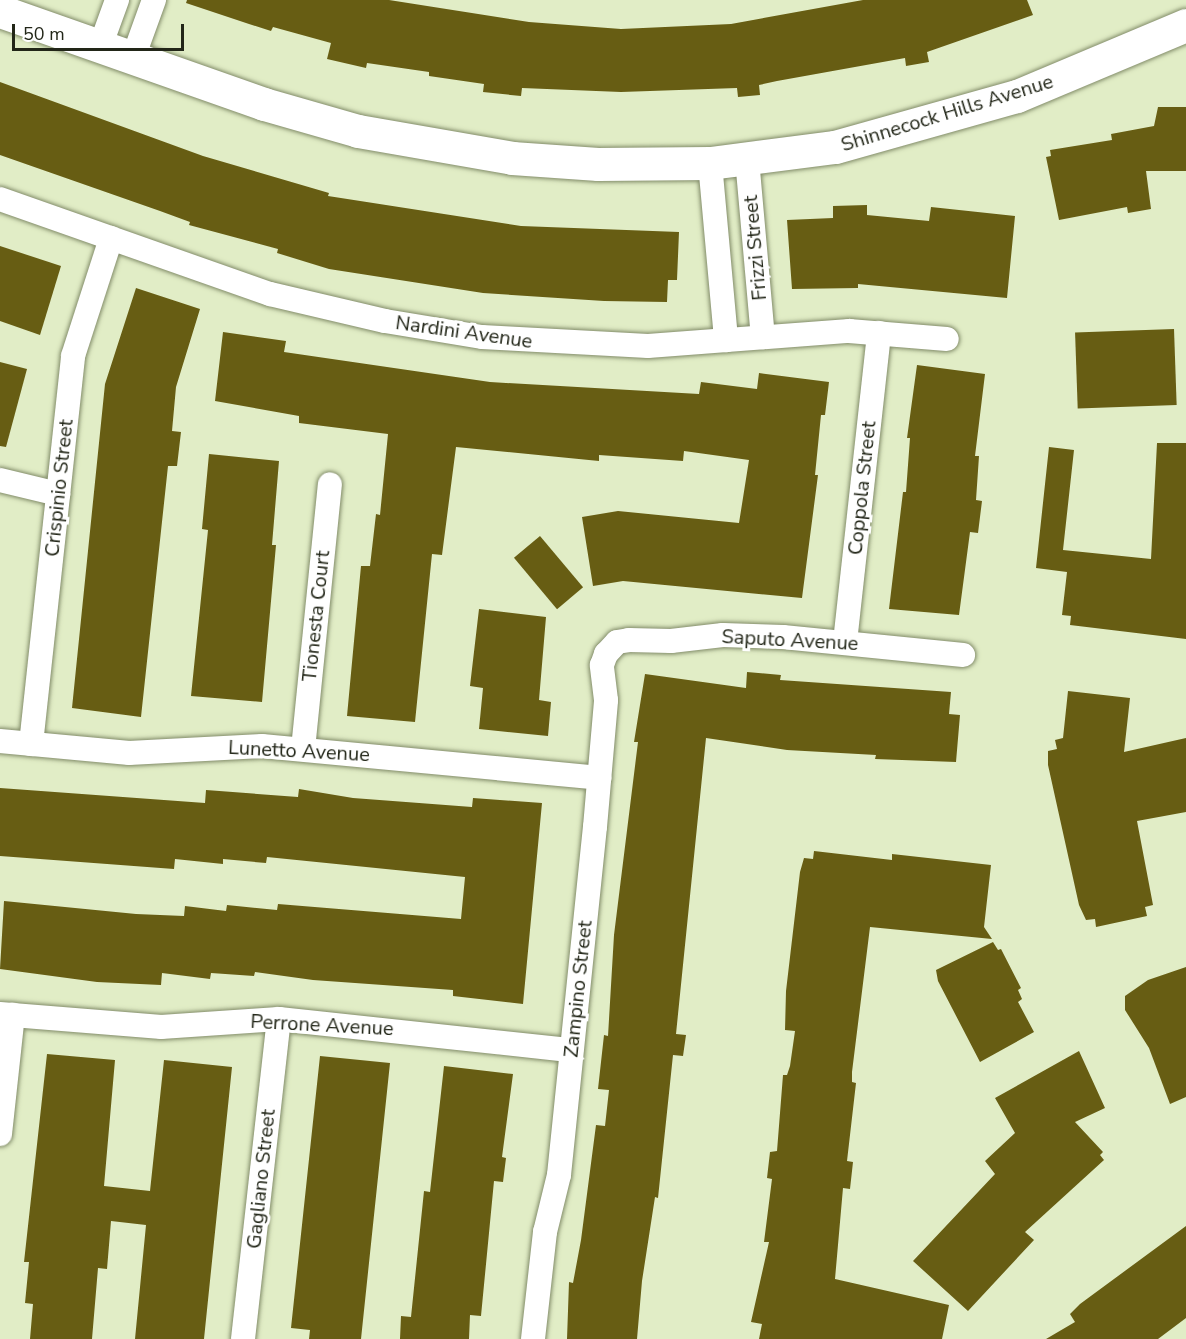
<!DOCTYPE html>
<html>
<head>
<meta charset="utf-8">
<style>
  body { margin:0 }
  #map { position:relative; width:1186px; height:1339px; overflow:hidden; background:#e1edc6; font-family:"Nunito Sans",sans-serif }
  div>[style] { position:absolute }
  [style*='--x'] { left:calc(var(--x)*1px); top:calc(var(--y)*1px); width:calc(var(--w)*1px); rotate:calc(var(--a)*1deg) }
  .building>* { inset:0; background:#675d13; transform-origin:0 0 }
  .roads { filter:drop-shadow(0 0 2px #828c69) drop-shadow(0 0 2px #828c69) }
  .street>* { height:24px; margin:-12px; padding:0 12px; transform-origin:12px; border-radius:12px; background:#fff }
  .secondary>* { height:33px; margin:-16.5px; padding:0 16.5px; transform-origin:16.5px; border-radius:16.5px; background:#fff }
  span { translate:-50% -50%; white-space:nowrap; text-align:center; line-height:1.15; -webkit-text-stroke:6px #fff; paint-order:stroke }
  .street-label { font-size:20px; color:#222618 }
  .scale { position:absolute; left:12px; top:24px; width:172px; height:27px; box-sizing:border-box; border:3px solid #222618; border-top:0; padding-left:8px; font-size:18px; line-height:21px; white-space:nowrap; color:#222618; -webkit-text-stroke:4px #fff; paint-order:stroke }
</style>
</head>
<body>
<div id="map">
  <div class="building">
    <i style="clip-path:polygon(187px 0,389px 0,529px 22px,621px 29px,731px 24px,863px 0,1027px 0,1033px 15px,927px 52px,929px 62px,906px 66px,905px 58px,777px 81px,759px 85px,760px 95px,738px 97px,737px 88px,621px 92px,522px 88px,521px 96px,483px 92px,484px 84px,429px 76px,429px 72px,367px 63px,366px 68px,327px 59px,331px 43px,273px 27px,271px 31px,249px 24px,186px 3px)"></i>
    <i style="clip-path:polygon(0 82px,203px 156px,329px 193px,328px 196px,521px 226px,679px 232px,677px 280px,668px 280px,667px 302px,604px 301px,483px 293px,329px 269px,277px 253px,278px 249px,189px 225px,190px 222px,160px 211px,0 155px)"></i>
    <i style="clip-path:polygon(1158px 107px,1186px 107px,1186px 171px,1146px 171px,1151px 209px,1128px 213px,1127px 207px,1059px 220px,1046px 157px,1051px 156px,1050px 150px,1112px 140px,1111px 134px,1154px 126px)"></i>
    <i style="clip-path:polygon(867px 205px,867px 215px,929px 221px,931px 207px,1015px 216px,1007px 298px,858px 284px,858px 288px,792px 289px,787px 220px,833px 218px,833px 206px)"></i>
    <i style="clip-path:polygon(0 246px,61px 266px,40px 335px,0 321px)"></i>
    <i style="clip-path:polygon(136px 288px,200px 309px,176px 387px,172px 431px,181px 432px,177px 466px,168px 466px,141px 717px,72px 708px,105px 384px)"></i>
    <i style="left:1174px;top:329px;width:76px;height:99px;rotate:88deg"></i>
    <i style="clip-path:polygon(223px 332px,286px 341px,284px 352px,490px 382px,699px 394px,701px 382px,757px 389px,759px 373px,829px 382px,825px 415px,821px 415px,815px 475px,818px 475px,802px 598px,623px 581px,593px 586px,582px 517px,618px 511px,739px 523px,749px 460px,684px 451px,683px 461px,599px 455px,599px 461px,456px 447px,442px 555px,432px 554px,415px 722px,347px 716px,361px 566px,370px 566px,376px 514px,380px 515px,388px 434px,299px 423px,299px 416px,215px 401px)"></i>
    <i style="clip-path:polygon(0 362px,27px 369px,6px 447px,0 446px)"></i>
    <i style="clip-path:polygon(917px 365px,985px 374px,975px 456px,979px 456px,976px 500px,982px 501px,978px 533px,970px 532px,959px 615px,889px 609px,903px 492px,906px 492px,910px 438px,907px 438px)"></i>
    <i style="clip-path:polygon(1157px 443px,1186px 443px,1186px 639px,1070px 625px,1071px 616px,1062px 615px,1067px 572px,1036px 568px,1049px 447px,1074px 450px,1063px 550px,1151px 559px)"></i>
    <i style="clip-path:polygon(209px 454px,279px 461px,272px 545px,276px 545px,262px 702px,191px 696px,208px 530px,202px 529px)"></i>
    <i style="left:540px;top:536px;width:67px;height:34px;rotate:50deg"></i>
    <i style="clip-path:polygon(479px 609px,546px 617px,539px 700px,551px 702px,548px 736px,479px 729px,483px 688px,470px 686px)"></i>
    <i style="clip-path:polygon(747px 672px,781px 675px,780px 680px,951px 692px,949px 714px,960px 715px,956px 762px,875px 759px,876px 755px,787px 750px,706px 738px,676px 1034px,686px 1035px,683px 1056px,673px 1055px,658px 1198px,655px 1197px,642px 1281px,637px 1339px,567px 1339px,569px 1282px,573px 1283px,581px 1240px,596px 1125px,605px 1126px,609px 1090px,598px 1089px,604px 1035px,608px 1036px,614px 935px,638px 742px,634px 742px,645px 674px,746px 688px)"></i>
    <i style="clip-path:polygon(1068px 691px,1130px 698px,1124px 752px,1186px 738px,1186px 812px,1137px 821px,1153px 905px,1145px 907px,1147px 916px,1096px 927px,1095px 919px,1086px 920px,1079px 905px,1048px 765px,1048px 751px,1057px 749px,1055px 740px,1063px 738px)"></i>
    <i style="clip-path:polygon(0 788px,205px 803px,206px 790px,298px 797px,299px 789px,353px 798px,472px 807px,473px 798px,542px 803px,523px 1004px,453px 996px,453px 990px,313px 980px,255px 972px,254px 976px,211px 973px,210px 979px,162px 973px,161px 985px,97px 982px,0 969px,4px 901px,136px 914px,184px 916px,185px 906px,226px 911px,227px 905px,277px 910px,278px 904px,461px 919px,465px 877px,267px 857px,266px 863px,223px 859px,223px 864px,175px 859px,174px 869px,0 856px)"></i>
    <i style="clip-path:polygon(814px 851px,892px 860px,892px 854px,991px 865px,984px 927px,992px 939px,870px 927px,852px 1072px,852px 1082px,856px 1083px,847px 1161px,853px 1162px,850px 1189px,843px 1188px,835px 1279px,949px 1305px,942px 1339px,759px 1339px,762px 1324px,751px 1322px,769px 1242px,764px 1242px,772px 1179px,767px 1178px,770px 1152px,777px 1151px,783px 1075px,787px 1075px,790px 1066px,795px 1031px,785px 1030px,786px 991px,800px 872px,804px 858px,813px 859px)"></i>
    <i style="clip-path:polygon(993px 942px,998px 950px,1001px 949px,1021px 988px,1018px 990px,1022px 999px,1018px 1002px,1034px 1032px,980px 1062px,938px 981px,936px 970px)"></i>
    <i style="clip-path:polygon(1186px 967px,1186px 1097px,1170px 1104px,1149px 1048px,1125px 1010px,1125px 996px,1148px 980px)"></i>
    <i style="clip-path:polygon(1079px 1051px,1105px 1108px,1075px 1122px,1103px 1152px,1100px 1155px,1104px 1160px,1025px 1232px,1034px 1240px,968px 1311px,913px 1261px,995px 1174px,985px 1161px,1015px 1133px,995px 1098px)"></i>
    <i style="clip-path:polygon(47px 1054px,115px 1060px,104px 1186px,150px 1191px,164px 1060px,232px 1067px,204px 1339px,135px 1339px,146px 1225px,111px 1221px,107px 1269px,98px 1268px,92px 1339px,30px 1339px,33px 1304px,25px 1303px,29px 1262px,24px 1262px)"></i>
    <i style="clip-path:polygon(320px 1056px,390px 1063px,361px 1339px,309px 1339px,310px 1330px,291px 1328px)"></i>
    <i style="clip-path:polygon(444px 1066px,513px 1074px,502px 1157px,506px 1158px,503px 1182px,494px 1181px,481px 1316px,470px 1315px,469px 1339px,400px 1339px,401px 1316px,411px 1317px,424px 1191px,430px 1192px)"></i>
    <i style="clip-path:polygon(1186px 1226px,1186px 1318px,1158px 1339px,1046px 1339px,1075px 1322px,1070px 1314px,1080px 1304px)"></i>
  </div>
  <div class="roads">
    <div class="street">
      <i style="--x:100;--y:47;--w:50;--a:-70.1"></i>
      <i style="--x:133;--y:58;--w:62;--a:-70.1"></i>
      <i style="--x:747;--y:159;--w:179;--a:84.9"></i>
      <i style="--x:710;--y:163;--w:178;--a:84.8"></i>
      <i style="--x:0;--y:199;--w:286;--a:19.4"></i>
      <i style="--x:270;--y:294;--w:118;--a:13.2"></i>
      <i style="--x:385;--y:321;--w:98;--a:9.4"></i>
      <i style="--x:482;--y:337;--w:166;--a:3.1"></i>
      <i style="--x:648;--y:346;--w:202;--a:-4.3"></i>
      <i style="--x:849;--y:331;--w:98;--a:4.7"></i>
      <i style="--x:0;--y:480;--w:60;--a:13.6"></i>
      <i style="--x:845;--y:642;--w:311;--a:-83.7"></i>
      <i style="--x:0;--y:741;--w:130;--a:5.3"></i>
      <i style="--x:129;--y:753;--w:133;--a:-3"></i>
      <i style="--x:262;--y:746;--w:339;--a:5.4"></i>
      <i style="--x:31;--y:744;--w:390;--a:-83.8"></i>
      <i style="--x:73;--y:356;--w:124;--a:-72.1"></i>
      <i style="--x:303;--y:749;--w:266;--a:-84.2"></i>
      <i style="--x:0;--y:1014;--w:162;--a:4.6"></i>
      <i style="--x:161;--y:1027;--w:118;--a:-3.9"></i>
      <i style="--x:279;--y:1019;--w:294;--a:6.1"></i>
      <i style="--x:0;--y:1134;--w:120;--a:-83.8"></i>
      <i style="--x:243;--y:1339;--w:322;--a:-83.6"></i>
      <i style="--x:533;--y:1339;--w:108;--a:-83.6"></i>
      <i style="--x:545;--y:1232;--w:59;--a:-76.2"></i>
      <i style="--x:559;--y:1175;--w:350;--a:-84.1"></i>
      <i style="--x:595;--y:827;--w:127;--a:-85"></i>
      <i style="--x:606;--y:700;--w:35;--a:-97"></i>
      <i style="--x:602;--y:665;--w:12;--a:-70"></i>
      <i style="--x:606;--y:654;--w:16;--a:-47"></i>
      <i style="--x:617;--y:642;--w:12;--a:-9"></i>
      <i style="--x:629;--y:640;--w:42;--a:1.4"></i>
      <i style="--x:671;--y:641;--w:52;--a:-6.6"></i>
      <i style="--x:723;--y:635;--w:60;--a:1.9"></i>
      <i style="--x:783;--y:637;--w:181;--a:5.7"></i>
    </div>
    <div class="secondary">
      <i style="--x:0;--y:11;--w:280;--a:19.4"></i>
      <i style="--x:264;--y:104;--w:98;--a:16"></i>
      <i style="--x:358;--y:131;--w:156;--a:9.9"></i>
      <i style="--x:512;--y:158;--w:86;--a:4"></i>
      <i style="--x:598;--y:164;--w:112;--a:-0.5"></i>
      <i style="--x:710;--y:163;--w:126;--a:-7.3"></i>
      <i style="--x:835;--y:147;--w:189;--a:-15.7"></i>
      <i style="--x:1017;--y:96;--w:183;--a:-22.8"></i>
    </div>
  </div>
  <div class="street-label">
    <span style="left:947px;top:113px;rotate:-17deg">Shinnecock Hills Avenue</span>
    <span style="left:755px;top:248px;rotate:-95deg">Frizzi Street</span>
    <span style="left:464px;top:332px;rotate:8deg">Nardini Avenue</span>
    <span style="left:59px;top:488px;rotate:-84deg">Crispinio Street</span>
    <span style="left:862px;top:488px;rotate:-84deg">Coppola Street</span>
    <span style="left:316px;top:616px;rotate:-84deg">Tionesta Court</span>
    <span style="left:790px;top:640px;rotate:3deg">Saputo Avenue</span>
    <span style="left:299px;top:751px;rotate:3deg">Lunetto Avenue</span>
    <span style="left:578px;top:989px;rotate:-84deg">Zampino Street</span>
    <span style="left:322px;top:1025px;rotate:3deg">Perrone Avenue</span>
    <span style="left:261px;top:1179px;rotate:-84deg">Gagliano Street</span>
  </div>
  <div class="scale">50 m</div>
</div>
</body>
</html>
